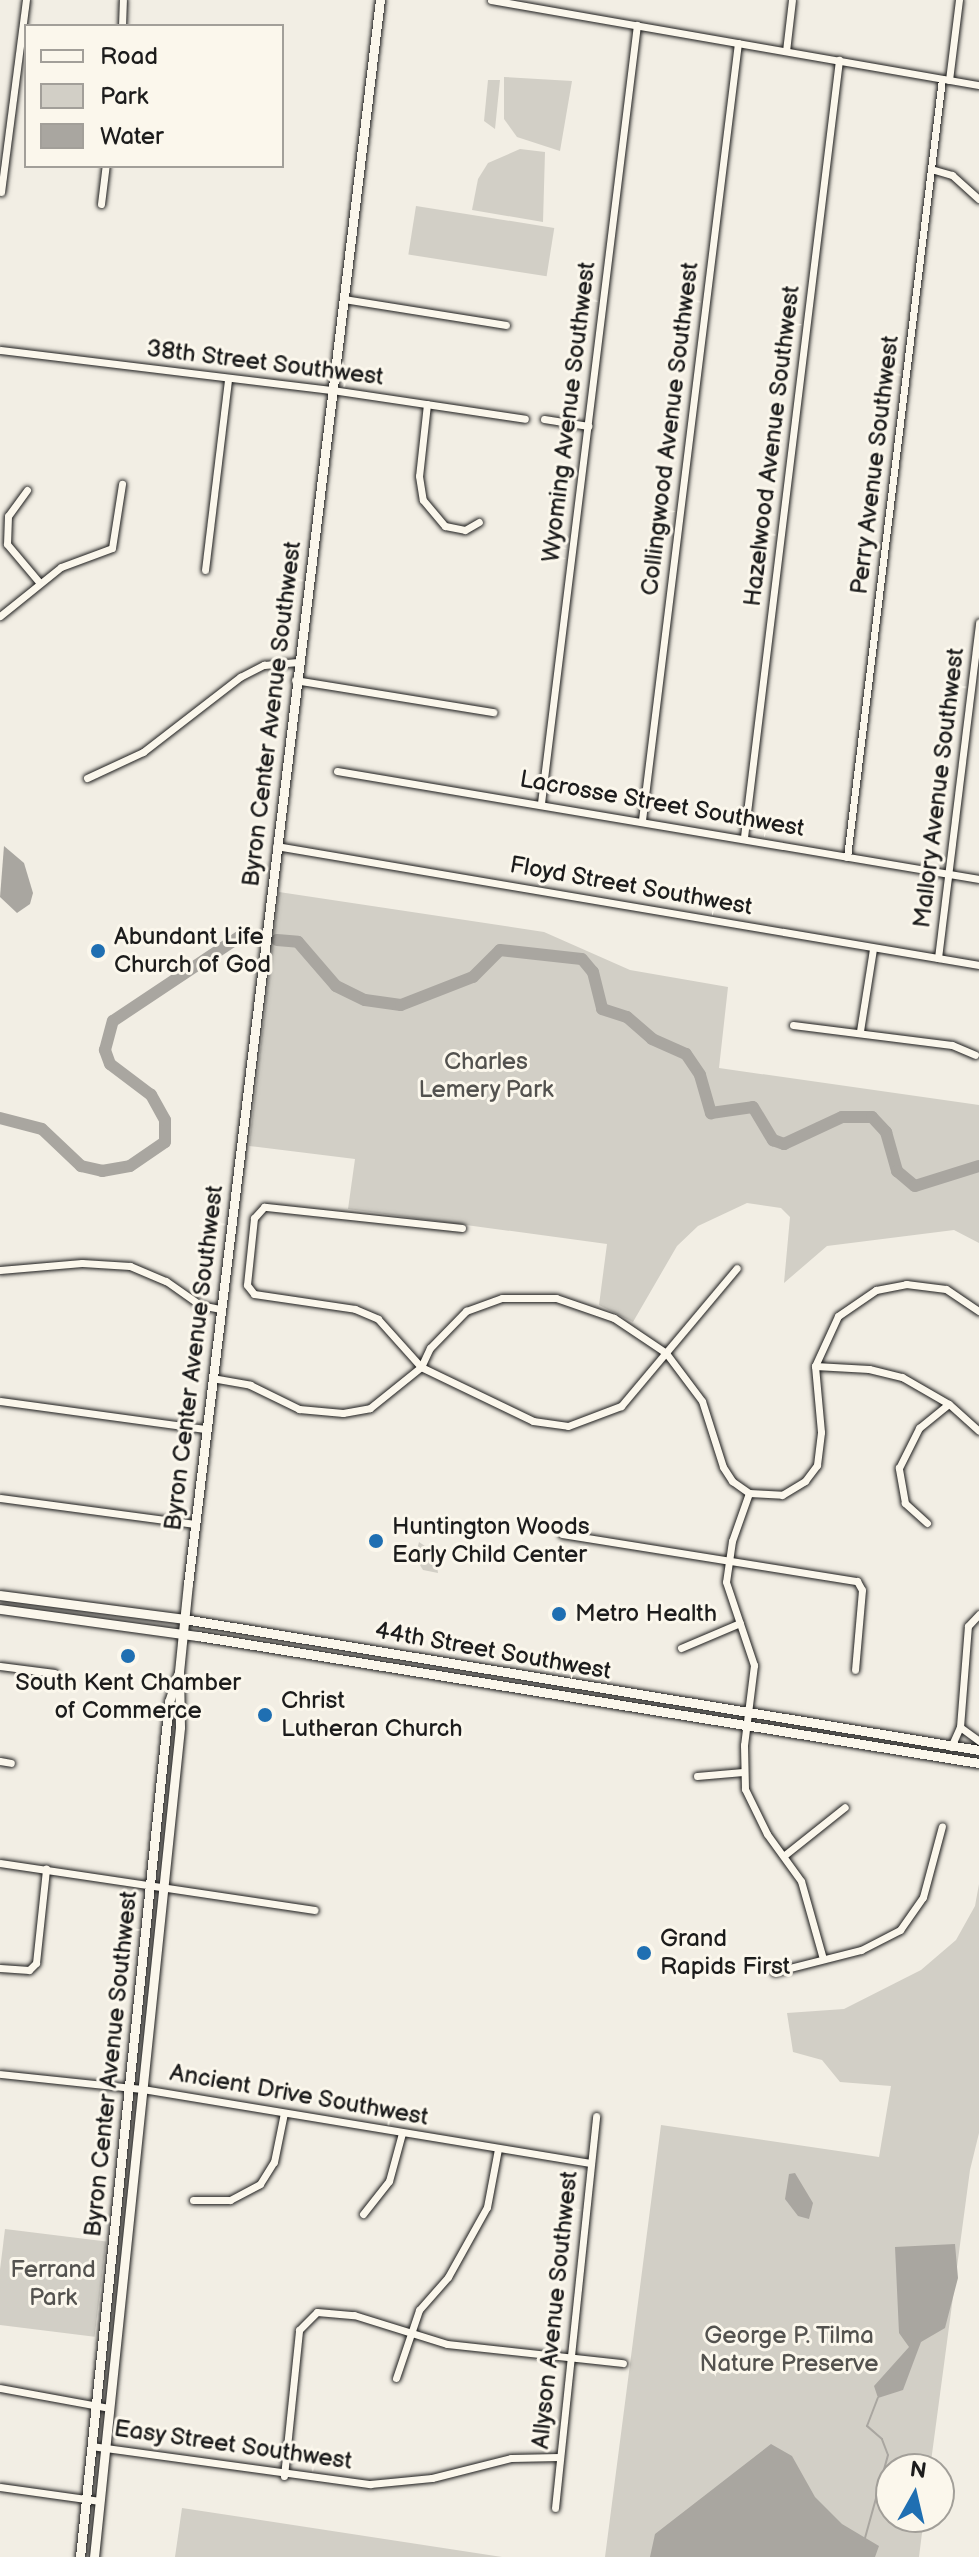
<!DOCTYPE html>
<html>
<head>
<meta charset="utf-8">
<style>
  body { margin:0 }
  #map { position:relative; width:979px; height:2557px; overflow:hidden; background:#f2eee4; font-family:"Balsamiq Sans",sans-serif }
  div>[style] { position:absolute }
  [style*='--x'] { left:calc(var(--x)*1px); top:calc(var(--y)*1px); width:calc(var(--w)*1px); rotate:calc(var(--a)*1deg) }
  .green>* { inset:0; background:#d2cfc6; transform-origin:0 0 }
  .water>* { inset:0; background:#a9a6a0 }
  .stream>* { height:2px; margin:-1px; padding:0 1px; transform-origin:1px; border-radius:1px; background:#a9a6a0 }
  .river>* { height:12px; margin:-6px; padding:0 6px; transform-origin:6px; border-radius:6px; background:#a9a6a0 }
  .roads { filter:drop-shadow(0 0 2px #1c1c1c) drop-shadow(0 0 2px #1c1c1c) }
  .minor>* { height:7px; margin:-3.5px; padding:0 3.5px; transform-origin:3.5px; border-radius:3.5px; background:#fbf7ec }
  .major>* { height:9px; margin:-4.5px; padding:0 4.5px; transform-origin:4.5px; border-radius:4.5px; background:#fbf7ec }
  .dots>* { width:22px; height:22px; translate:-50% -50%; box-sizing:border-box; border:4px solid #fbf7ec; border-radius:50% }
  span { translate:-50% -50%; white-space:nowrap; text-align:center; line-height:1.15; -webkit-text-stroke:6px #fbf7ec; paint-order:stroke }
  .street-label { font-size:24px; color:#1c1c1c }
  .poi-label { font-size:24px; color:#1c1c1c }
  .left { translate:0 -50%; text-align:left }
  .park-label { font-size:24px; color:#53524f }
  .legend { position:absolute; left:24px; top:24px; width:260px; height:144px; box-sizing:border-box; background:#fbf7ec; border:2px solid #a29f99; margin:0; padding:10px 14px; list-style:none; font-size:24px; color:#1c1c1c }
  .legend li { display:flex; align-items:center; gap:16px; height:40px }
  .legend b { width:40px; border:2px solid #a29f99 }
  .north { position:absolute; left:875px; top:2453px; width:80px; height:80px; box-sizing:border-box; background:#fbf7ec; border:2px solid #a29f99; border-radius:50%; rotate:8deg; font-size:22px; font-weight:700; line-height:32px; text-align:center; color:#1c1c1c }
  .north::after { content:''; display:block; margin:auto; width:28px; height:36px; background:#1f6fb2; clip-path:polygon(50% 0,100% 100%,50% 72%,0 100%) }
</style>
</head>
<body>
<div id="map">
  <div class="green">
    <i style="clip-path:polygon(504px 77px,572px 81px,560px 151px,517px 137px,504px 119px)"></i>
    <i style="clip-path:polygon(488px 80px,500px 80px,495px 129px,484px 121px)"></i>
    <i style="clip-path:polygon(520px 149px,545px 152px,543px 222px,472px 210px,478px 179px,488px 163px)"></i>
    <i style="left:416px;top:206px;width:140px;height:49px;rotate:9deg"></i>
    <i style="clip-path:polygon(279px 892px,544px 932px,630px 970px,728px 987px,719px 1068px,979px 1105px,979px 1243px,954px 1230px,827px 1246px,784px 1283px,790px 1217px,781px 1208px,747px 1203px,698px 1226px,677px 1246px,633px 1322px,599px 1305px,607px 1244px,348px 1209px,355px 1159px,249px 1146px)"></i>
    <i style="clip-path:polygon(419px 1542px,435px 1553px,438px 1573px,423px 1570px,415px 1557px)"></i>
    <i style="clip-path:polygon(979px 1884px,979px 2133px,970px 2170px,930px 2469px,891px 2469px,891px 2517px,924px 2517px,919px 2557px,605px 2557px,661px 2125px,879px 2157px,891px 2086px,840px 2082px,822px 2060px,793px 2052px,787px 2013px,844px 2009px,921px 1970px,956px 1940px,975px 1906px)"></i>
    <i style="left:5px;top:2229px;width:102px;height:96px;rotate:7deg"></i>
    <i style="clip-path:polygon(182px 2508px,502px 2557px,175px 2557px)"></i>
  </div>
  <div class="water">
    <i style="clip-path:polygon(4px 846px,24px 863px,33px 893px,30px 904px,17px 913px,0 897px)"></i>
    <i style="clip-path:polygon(795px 2173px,813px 2203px,809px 2219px,798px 2216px,785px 2199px,789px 2174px)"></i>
    <i style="clip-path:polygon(955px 2244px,958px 2278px,945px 2328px,921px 2342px,903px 2390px,878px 2398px,874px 2386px,909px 2347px,899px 2333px,895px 2247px)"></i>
    <i style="clip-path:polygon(771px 2444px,792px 2456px,815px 2497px,842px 2524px,879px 2546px,875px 2557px,650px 2557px,655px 2534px)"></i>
  </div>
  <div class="stream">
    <i style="--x:865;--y:2538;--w:86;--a:-74.5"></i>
    <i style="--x:888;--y:2455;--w:17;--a:-111"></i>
    <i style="--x:882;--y:2439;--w:20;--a:-139"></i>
    <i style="--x:867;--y:2426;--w:30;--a:-69"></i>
  </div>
  <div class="river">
    <i style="--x:277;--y:940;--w:21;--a:5"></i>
    <i style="--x:298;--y:942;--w:58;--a:49.2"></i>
    <i style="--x:336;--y:986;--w:32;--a:26"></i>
    <i style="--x:365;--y:1000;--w:36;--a:8"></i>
    <i style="--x:401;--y:1005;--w:77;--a:-21.3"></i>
    <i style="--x:473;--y:977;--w:38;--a:-45"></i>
    <i style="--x:500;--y:950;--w:82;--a:6.3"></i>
    <i style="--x:582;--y:959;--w:17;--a:50"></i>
    <i style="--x:593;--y:972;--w:38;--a:76"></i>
    <i style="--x:602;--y:1009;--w:26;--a:18"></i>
    <i style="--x:627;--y:1017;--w:33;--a:41"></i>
    <i style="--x:652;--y:1039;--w:37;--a:24"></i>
    <i style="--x:686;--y:1054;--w:25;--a:56"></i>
    <i style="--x:700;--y:1075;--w:40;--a:74"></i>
    <i style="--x:711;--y:1113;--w:42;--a:-8.1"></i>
    <i style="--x:753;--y:1107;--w:39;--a:59"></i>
    <i style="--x:773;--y:1140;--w:12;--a:20"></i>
    <i style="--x:784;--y:1144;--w:64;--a:-25"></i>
    <i style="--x:842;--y:1117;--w:30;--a:0"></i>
    <i style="--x:872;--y:1117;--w:21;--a:47"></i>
    <i style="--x:886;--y:1132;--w:41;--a:74.2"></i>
    <i style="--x:897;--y:1171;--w:23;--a:40"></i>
    <i style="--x:915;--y:1186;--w:67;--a:-17.4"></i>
    <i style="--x:0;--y:1118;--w:43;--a:14.7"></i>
    <i style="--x:42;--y:1129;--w:54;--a:43.5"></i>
    <i style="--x:81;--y:1166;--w:22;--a:13"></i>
    <i style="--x:102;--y:1171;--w:28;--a:-10"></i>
    <i style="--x:130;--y:1166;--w:42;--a:-34.4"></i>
    <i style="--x:165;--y:1142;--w:22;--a:-90"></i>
    <i style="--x:165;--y:1120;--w:29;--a:-119"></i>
    <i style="--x:151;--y:1095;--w:51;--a:-142.9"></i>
    <i style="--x:110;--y:1064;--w:15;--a:-110"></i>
    <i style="--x:105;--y:1050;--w:30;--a:-75"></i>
    <i style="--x:113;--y:1021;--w:151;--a:-33.7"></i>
    <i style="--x:239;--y:937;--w:12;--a:-5"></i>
  </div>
  <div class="roads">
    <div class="minor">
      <i style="--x:491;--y:0;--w:495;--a:9.9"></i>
      <i style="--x:122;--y:26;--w:26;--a:-88"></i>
      <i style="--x:786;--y:51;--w:51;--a:-83.3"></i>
      <i style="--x:949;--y:80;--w:81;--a:-82.9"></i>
      <i style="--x:931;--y:169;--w:22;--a:16"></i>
      <i style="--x:952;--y:175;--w:36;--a:42"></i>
      <i style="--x:1;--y:192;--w:194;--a:-82.6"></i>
      <i style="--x:101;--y:204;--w:38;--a:-83"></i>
      <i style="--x:344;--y:299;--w:164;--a:9.1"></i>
      <i style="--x:0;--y:350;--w:334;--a:6.9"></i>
      <i style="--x:332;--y:390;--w:195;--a:8.5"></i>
      <i style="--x:427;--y:404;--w:72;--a:96.3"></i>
      <i style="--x:419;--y:476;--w:24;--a:81"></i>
      <i style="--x:423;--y:500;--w:34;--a:50"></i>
      <i style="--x:445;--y:526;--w:20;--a:11"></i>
      <i style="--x:465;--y:530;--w:16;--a:-30"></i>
      <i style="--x:544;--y:419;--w:45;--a:9"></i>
      <i style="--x:27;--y:490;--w:32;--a:126"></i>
      <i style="--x:8;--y:516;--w:28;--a:92"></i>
      <i style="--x:7;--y:544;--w:50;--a:49.9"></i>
      <i style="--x:205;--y:570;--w:192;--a:-83.1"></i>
      <i style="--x:0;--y:616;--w:78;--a:-38.8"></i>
      <i style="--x:61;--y:567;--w:54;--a:-20.4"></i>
      <i style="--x:112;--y:548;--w:65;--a:-81.1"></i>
      <i style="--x:295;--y:680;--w:201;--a:9.2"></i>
      <i style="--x:337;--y:771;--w:651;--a:9.55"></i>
      <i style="--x:87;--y:778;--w:62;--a:-24.9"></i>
      <i style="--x:143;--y:752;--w:123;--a:-37.7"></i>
      <i style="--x:240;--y:677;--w:27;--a:-27"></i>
      <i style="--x:264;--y:665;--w:34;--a:-5"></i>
      <i style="--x:541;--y:803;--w:784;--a:-82.97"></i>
      <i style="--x:642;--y:820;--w:783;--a:-82.96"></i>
      <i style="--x:744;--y:837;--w:783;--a:-83.03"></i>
      <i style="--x:276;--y:846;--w:713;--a:9.61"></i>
      <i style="--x:847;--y:857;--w:784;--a:-83.04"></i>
      <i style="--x:938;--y:958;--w:338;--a:-83"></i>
      <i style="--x:793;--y:1025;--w:160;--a:7.2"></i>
      <i style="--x:952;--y:1045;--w:25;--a:23"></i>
      <i style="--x:860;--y:1031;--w:83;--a:-81"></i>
      <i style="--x:462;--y:1228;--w:199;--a:-173.9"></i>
      <i style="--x:264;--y:1207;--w:15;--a:132"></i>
      <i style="--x:254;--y:1218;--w:67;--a:96"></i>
      <i style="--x:247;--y:1285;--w:11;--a:52"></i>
      <i style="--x:254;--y:1294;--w:102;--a:8.4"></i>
      <i style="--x:355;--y:1309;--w:25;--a:23"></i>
      <i style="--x:378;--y:1319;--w:64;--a:48.1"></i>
      <i style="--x:421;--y:1367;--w:124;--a:25.7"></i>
      <i style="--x:533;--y:1421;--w:35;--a:8"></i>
      <i style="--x:568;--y:1426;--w:57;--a:-20.7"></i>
      <i style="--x:621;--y:1406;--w:180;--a:-50"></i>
      <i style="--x:0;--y:1270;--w:82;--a:-4.9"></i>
      <i style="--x:82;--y:1263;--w:48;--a:3.6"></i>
      <i style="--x:130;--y:1266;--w:39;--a:23"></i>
      <i style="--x:166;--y:1281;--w:42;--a:35.2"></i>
      <i style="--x:200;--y:1305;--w:20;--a:11"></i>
      <i style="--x:815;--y:1366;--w:54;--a:3.2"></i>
      <i style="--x:869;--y:1369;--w:34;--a:14"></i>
      <i style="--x:902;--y:1377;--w:54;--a:29.9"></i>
      <i style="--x:949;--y:1404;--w:40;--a:42"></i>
      <i style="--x:212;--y:1378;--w:39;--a:10"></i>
      <i style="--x:250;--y:1385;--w:55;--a:26.1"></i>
      <i style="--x:299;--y:1409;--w:44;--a:5.2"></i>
      <i style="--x:343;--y:1413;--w:27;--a:-10"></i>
      <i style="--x:370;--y:1408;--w:65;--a:-38.8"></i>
      <i style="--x:421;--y:1367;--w:21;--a:-65"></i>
      <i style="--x:430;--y:1348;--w:52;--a:-45.8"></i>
      <i style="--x:466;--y:1311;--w:38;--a:-20"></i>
      <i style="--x:502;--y:1298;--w:54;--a:0"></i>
      <i style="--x:556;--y:1298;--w:61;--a:19"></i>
      <i style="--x:614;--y:1318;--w:63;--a:33.9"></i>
      <i style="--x:666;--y:1353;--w:60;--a:53.1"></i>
      <i style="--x:702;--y:1401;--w:69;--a:72.3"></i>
      <i style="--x:723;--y:1467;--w:17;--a:57"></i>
      <i style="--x:732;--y:1481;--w:21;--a:35"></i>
      <i style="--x:749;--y:1493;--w:33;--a:3"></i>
      <i style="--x:782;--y:1495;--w:27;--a:-31"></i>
      <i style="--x:805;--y:1481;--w:20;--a:-53"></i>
      <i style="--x:817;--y:1465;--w:33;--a:-83"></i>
      <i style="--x:821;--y:1432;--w:66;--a:-95.2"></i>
      <i style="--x:815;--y:1366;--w:55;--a:-65.3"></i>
      <i style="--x:838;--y:1316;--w:46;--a:-34.4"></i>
      <i style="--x:876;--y:1290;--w:31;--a:-11"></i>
      <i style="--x:906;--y:1284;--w:40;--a:7.1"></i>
      <i style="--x:946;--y:1289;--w:40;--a:34"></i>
      <i style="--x:0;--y:1401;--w:207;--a:7.8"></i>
      <i style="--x:749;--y:1493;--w:51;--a:109.5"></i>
      <i style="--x:732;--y:1541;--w:41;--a:98.3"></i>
      <i style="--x:726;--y:1582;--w:88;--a:71.4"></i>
      <i style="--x:754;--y:1665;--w:81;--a:97.1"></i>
      <i style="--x:744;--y:1745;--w:44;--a:88.7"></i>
      <i style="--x:745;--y:1789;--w:50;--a:63.9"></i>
      <i style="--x:767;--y:1834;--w:58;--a:54.1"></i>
      <i style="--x:801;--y:1881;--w:81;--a:74.2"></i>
      <i style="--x:0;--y:1498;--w:197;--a:7.6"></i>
      <i style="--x:927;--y:1523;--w:30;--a:-138"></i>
      <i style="--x:905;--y:1503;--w:36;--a:-100"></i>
      <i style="--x:899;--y:1468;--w:45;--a:-63.4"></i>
      <i style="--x:919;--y:1428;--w:38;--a:-39"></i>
      <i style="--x:562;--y:1534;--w:299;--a:9.1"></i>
      <i style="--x:857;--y:1581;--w:10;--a:61"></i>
      <i style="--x:862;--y:1590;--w:80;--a:95"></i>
      <i style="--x:681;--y:1648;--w:64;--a:-23"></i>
      <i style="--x:0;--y:1666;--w:55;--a:7.3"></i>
      <i style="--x:960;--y:1727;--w:24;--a:36"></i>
      <i style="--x:951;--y:1747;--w:22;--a:-66"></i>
      <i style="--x:960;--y:1727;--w:101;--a:-85.5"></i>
      <i style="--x:968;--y:1626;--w:16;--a:-47"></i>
      <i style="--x:0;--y:1761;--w:11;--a:10"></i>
      <i style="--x:697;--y:1776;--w:46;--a:-5"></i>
      <i style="--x:786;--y:1854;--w:75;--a:-38.5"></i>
      <i style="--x:0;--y:1863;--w:318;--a:8.5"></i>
      <i style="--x:0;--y:1968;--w:29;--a:4"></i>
      <i style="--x:29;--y:1970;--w:10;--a:-45"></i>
      <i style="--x:36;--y:1963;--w:95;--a:-83.9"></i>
      <i style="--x:774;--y:1972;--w:90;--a:-14.2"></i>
      <i style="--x:861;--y:1950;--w:44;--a:-27.1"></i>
      <i style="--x:900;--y:1930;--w:40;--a:-55.1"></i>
      <i style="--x:923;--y:1897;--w:73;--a:-75"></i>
      <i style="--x:0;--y:2074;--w:144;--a:6"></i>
      <i style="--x:143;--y:2089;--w:453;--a:9.4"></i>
      <i style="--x:193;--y:2200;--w:37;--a:0"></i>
      <i style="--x:230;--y:2200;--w:34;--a:-28"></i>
      <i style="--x:260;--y:2184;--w:26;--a:-58"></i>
      <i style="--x:274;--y:2162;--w:50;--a:-78.5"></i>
      <i style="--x:363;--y:2214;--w:42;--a:-51.8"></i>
      <i style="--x:389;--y:2181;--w:50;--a:-74.8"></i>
      <i style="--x:396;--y:2378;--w:72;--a:-71.3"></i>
      <i style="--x:419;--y:2310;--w:44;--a:-48.7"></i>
      <i style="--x:448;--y:2277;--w:80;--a:-60.9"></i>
      <i style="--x:487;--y:2207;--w:59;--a:-79.3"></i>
      <i style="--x:0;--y:2388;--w:111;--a:10.4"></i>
      <i style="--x:91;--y:2446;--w:282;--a:7.8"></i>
      <i style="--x:370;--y:2484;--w:62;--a:-5.5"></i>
      <i style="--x:432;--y:2478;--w:81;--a:-14.2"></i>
      <i style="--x:511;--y:2458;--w:48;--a:-1.2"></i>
      <i style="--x:284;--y:2476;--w:147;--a:-84.1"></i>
      <i style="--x:299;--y:2330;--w:25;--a:-45"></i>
      <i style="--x:317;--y:2312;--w:37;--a:5"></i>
      <i style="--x:354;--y:2315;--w:97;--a:17.3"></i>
      <i style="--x:447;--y:2344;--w:177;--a:6.2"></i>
      <i style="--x:0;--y:2487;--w:101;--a:8"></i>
      <i style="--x:555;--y:2508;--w:394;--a:-84"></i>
    </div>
    <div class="major">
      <i style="--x:0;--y:1595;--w:186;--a:7.4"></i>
      <i style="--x:184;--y:1619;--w:806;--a:9.36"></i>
      <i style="--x:0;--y:1609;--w:200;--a:7.8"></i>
      <i style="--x:198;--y:1636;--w:791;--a:9.24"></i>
      <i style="--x:80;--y:2557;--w:860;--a:-84.06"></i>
      <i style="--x:169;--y:1702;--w:28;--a:-72"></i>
      <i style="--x:94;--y:2557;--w:834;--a:-84.08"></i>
      <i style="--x:180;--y:1727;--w:55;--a:-91"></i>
      <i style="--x:179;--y:1672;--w:88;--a:-84.2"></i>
      <i style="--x:188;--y:1584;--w:1596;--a:-83.09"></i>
    </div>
  </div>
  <div class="dots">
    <i style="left:98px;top:951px;background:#1f6fb2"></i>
    <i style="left:376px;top:1541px;background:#1f6fb2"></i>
    <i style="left:559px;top:1614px;background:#1f6fb2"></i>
    <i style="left:128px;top:1656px;background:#1f6fb2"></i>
    <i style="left:265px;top:1715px;background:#1f6fb2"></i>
    <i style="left:644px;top:1953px;background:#1f6fb2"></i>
  </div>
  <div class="street-label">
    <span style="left:265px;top:363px;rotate:7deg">38th Street Southwest</span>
    <span style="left:569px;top:412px;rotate:-83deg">Wyoming Avenue Southwest</span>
    <span style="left:670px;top:429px;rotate:-83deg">Collingwood Avenue Southwest</span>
    <span style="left:772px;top:446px;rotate:-83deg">Hazelwood Avenue Southwest</span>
    <span style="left:875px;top:465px;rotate:-83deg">Perry Avenue Southwest</span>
    <span style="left:272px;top:714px;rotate:-83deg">Byron Center Avenue Southwest</span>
    <span style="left:939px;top:788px;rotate:-83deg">Mallory Avenue Southwest</span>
    <span style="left:662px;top:804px;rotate:10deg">Lacrosse Street Southwest</span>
    <span style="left:631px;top:886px;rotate:10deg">Floyd Street Southwest</span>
    <span style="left:194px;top:1358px;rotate:-83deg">Byron Center Avenue Southwest</span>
    <span style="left:493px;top:1651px;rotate:10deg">44th Street Southwest</span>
    <span style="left:111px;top:2064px;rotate:-84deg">Byron Center Avenue Southwest</span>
    <span style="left:299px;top:2095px;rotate:10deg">Ancient Drive Southwest</span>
    <span style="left:555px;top:2310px;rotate:-84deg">Allyson Avenue Southwest</span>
    <span style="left:233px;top:2445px;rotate:8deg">Easy Street Southwest</span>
  </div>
  <div class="poi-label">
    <span class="left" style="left:114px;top:951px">Abundant Life<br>Church of God</span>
    <span class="left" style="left:392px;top:1541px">Huntington Woods<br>Early Child Center</span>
    <span class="left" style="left:575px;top:1614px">Metro Health</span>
    <span style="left:128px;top:1697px">South Kent Chamber<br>of Commerce</span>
    <span class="left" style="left:281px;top:1715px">Christ<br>Lutheran Church</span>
    <span class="left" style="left:660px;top:1953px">Grand<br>Rapids First</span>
  </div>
  <div class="park-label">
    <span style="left:486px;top:1076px">Charles<br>Lemery Park</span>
    <span style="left:53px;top:2284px">Ferrand<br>Park</span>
    <span style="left:789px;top:2350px">George P. Tilma<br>Nature Preserve</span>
  </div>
  <ul class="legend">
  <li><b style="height:10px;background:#fbf7ec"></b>Road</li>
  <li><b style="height:22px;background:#d2cfc6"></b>Park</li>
  <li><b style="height:22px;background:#a9a6a0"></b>Water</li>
  </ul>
  <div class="north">N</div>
</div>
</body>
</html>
